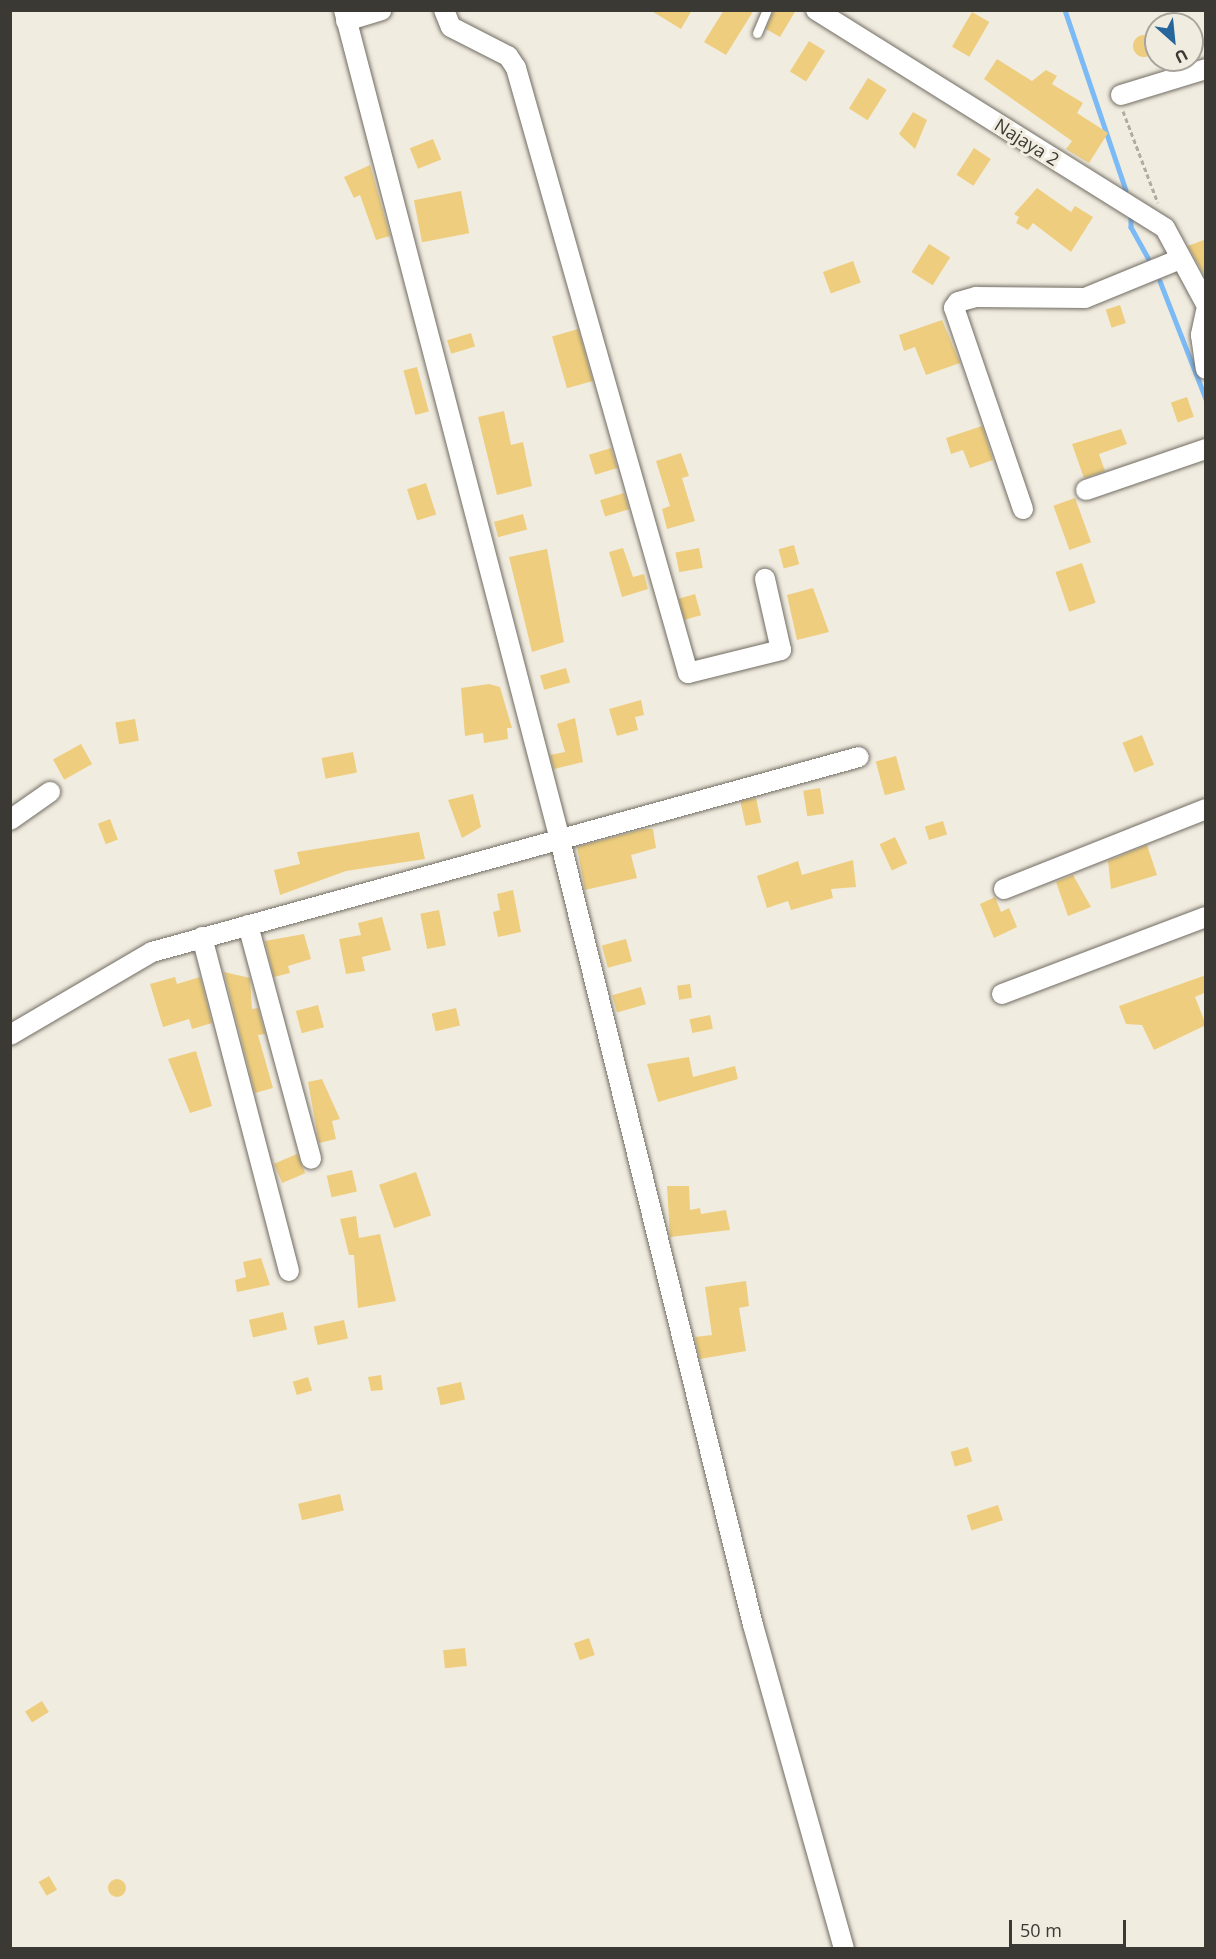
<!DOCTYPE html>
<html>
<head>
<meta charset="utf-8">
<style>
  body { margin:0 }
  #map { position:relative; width:1216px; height:1959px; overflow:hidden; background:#f1ece0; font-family:"Open Sans",sans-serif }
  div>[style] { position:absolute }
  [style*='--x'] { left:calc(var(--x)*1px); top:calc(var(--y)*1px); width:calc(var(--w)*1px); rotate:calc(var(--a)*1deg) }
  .stream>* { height:4.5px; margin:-2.25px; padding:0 2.25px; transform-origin:2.25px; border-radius:2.25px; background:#7cbaf5 }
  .building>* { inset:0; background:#eece7e; transform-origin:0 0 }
  .round { border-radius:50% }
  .path>* { height:3px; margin-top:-1.5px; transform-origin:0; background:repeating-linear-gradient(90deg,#b0aca2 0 4.5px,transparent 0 7.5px) }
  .roads { filter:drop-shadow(0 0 2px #716c62) drop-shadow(0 0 2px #716c62) }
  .service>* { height:9px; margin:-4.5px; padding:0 4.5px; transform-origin:4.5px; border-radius:4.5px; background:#fff }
  .minor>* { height:20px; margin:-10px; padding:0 10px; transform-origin:10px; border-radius:10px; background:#fff }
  span { translate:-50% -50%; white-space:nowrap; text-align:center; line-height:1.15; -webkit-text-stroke:6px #f1ece0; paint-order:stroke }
  .street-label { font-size:18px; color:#3b3934 }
  .frame { position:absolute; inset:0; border:12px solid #3b3934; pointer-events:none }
  .north { position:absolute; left:1144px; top:12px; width:60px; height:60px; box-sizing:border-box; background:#f1ece0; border:2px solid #a8a49b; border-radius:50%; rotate:153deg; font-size:16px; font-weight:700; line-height:24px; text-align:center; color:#3b3934 }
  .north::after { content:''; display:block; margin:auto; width:21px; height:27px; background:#27669c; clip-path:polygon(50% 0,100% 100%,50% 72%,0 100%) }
  .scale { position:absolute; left:1009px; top:1920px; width:117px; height:27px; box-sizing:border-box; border:3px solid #3b3934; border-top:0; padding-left:8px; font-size:18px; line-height:21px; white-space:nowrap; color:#3b3934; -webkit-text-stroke:4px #f1ece0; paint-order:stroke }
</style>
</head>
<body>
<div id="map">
  <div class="stream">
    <i style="--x:1065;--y:10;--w:190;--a:71.3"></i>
    <i style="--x:1131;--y:213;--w:14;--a:90"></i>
    <i style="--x:1131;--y:227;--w:35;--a:61"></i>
    <i style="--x:1160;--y:281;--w:127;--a:68.7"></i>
  </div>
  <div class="building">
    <i style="clip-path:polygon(650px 10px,692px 10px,681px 29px)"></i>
    <i style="clip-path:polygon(724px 10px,754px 10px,726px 55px,704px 42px)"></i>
    <i style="clip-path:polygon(774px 10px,796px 10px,780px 37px,766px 29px)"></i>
    <i style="left:972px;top:12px;width:20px;height:40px;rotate:30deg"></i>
    <i class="round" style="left:1133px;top:35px;width:22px;height:22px"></i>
    <i style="left:809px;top:41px;width:19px;height:36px;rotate:32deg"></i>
    <i style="clip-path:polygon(997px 59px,1032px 81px,1046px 70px,1057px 76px,1052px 84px,1083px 103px,1077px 113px,1108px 133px,1089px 163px,1066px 149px,1072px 141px,984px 79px)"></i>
    <i style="clip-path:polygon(1164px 60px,1194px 60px,1167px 68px)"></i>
    <i style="left:868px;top:78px;width:22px;height:36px;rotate:32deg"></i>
    <i style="clip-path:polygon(913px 112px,927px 120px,915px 149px,899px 134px)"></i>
    <i style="left:433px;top:139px;width:22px;height:25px;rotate:68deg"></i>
    <i style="left:974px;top:148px;width:20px;height:32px;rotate:33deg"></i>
    <i style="clip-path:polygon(370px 165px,390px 236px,376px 240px,360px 195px,354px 198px,344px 177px)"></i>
    <i style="clip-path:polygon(1037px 188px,1071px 212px,1075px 206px,1093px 217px,1071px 252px,1033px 223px,1028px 230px,1016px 223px,1019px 217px,1014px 214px)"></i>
    <i style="left:461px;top:191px;width:43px;height:48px;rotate:79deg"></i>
    <i style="clip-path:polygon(1206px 239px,1206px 278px,1188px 246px)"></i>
    <i style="left:929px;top:244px;width:25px;height:33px;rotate:32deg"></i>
    <i style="left:853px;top:261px;width:23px;height:32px;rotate:70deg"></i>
    <i style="left:1120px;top:305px;width:19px;height:15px;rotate:72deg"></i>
    <i style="clip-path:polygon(942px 320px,960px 363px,926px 375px,915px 347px,904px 351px,899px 335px)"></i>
    <i style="left:578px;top:329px;width:54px;height:27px;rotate:74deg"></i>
    <i style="left:471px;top:333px;width:14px;height:25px;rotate:73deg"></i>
    <i style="left:417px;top:367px;width:46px;height:14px;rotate:75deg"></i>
    <i style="left:1187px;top:397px;width:21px;height:17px;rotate:71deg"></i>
    <i style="clip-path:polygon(504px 411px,511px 445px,523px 442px,532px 486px,497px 495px,478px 417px)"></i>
    <i style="clip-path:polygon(982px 426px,993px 460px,970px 468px,963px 450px,951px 454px,946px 438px)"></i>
    <i style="clip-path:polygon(1121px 429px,1127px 444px,1099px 454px,1105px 471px,1084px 478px,1072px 444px)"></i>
    <i style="left:611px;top:448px;width:21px;height:23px;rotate:73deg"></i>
    <i style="clip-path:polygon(681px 453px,689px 476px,682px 478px,695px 521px,667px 529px,662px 509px,670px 506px,656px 461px)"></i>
    <i style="left:426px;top:483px;width:33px;height:20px;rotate:72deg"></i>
    <i style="left:624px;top:493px;width:17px;height:25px;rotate:73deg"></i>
    <i style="left:1075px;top:498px;width:47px;height:23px;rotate:70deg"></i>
    <i style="left:523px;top:514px;width:16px;height:30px;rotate:75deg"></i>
    <i style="left:794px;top:545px;width:20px;height:16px;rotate:75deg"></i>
    <i style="clip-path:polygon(623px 548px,633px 577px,644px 574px,648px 589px,622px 597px,609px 552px)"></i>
    <i style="left:699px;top:548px;width:20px;height:24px;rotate:79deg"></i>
    <i style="clip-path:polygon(547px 549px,564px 642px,532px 652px,509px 557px)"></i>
    <i style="left:1082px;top:563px;width:42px;height:28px;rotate:71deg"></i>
    <i style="clip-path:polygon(813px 588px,829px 632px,797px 640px,787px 595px)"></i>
    <i style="left:695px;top:594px;width:22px;height:17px;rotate:74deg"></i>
    <i style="left:566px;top:668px;width:15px;height:27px;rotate:74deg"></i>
    <i style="clip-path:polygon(489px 684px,500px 687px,512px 728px,507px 728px,508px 739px,484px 743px,483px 733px,465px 736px,461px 688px)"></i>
    <i style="clip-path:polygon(641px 700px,644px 715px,635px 717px,638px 730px,617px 736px,609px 709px)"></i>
    <i style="clip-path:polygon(575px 718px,583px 762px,554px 769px,550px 755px,565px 752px,557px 724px)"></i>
    <i style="left:135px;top:719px;width:22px;height:20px;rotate:80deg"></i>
    <i style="left:1142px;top:735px;width:32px;height:21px;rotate:68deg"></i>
    <i style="left:81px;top:744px;width:23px;height:32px;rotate:61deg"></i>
    <i style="left:353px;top:752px;width:21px;height:32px;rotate:79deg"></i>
    <i style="left:896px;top:756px;width:35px;height:21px;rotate:75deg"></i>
    <i style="left:820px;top:788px;width:26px;height:17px;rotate:81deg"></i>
    <i style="clip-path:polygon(473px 794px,481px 827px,462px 838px,448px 800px)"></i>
    <i style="left:756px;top:798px;width:25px;height:16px;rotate:78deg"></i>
    <i style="left:110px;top:819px;width:22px;height:13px;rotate:69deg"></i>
    <i style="left:943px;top:821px;width:14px;height:19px;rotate:73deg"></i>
    <i style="clip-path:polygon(644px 829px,653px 829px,656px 848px,631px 855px,637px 878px,585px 890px,577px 847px)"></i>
    <i style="clip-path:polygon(419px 832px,425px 859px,346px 871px,280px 895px,274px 870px,300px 864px,297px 852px)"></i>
    <i style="left:895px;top:837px;width:29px;height:17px;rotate:65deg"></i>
    <i style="clip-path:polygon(1147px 845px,1157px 875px,1111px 889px,1108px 861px)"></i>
    <i style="clip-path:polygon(853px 860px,856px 887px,831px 889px,833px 898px,791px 910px,788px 901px,767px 908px,757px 876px,798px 861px,802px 875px)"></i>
    <i style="clip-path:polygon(1073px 875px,1091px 907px,1068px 916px,1056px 882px)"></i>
    <i style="clip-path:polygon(513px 890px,521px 932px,498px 937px,493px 912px,500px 910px,497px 894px)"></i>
    <i style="clip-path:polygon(995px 897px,1001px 912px,1009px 908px,1017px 927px,994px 938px,980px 904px)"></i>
    <i style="left:439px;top:910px;width:36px;height:19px;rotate:79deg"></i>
    <i style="clip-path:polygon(382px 917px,391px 950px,362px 957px,365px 971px,346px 974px,339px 939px,361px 935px,358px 923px)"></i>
    <i style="clip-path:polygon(304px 934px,311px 959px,288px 966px,290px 973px,274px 977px,265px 941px)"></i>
    <i style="left:626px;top:939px;width:23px;height:25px;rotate:75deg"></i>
    <i style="clip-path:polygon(224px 972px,250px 978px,252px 1009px,258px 1008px,265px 1034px,258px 1035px,273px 1088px,255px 1093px)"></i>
    <i style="clip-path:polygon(1206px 975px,1206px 992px,1195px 997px,1206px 1025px,1154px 1050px,1142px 1025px,1126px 1024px,1119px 1006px)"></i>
    <i style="clip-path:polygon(175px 977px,177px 984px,200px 977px,212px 1023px,192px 1029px,189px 1019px,163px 1027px,150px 984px)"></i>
    <i style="left:690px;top:984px;width:14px;height:13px;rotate:82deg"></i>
    <i style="left:641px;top:987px;width:18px;height:30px;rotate:74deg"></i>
    <i style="left:318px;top:1005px;width:23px;height:23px;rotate:75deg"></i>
    <i style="left:456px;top:1008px;width:18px;height:25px;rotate:77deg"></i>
    <i style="left:710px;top:1015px;width:14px;height:21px;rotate:78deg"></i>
    <i style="clip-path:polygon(196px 1051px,212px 1106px,190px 1113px,168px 1059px)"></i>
    <i style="clip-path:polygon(689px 1057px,693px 1077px,735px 1066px,738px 1079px,658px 1102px,647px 1064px)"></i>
    <i style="clip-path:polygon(322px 1079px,340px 1119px,332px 1121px,336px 1139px,319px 1143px,308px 1082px)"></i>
    <i style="left:297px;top:1154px;width:21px;height:25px;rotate:67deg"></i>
    <i style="left:352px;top:1170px;width:22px;height:26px;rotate:77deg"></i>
    <i style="left:416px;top:1172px;width:46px;height:39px;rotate:71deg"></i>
    <i style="clip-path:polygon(667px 1186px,689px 1186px,690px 1210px,700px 1208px,701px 1214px,726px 1210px,730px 1230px,670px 1237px)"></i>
    <i style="clip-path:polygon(356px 1216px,359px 1238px,380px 1234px,396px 1301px,358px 1308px,354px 1255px,349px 1255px,340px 1219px)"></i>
    <i style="clip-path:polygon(261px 1258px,270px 1285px,237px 1292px,235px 1280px,246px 1277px,243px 1262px)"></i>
    <i style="clip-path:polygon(746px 1281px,749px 1306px,739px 1308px,746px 1351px,700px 1359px,695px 1337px,712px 1335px,705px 1287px)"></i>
    <i style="left:283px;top:1312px;width:18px;height:35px;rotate:77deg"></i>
    <i style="left:344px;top:1320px;width:19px;height:31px;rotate:78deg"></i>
    <i style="clip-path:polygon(381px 1375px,383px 1390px,371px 1391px,368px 1377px)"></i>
    <i style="left:308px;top:1377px;width:14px;height:16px;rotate:73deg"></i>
    <i style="left:461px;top:1382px;width:18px;height:25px;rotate:77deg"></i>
    <i style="left:968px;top:1447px;width:15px;height:18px;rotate:74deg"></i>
    <i style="left:340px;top:1494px;width:17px;height:43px;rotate:77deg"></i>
    <i style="left:998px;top:1505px;width:16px;height:33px;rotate:72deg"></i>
    <i style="left:589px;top:1638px;width:18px;height:16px;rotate:71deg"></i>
    <i style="left:465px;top:1648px;width:18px;height:22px;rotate:84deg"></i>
    <i style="left:42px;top:1701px;width:13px;height:20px;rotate:58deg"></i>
    <i style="left:49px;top:1876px;width:16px;height:12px;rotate:60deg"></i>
    <i class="round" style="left:108px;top:1879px;width:18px;height:18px"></i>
  </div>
  <div class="path">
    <i style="--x:1123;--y:111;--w:98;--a:69.2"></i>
  </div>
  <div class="roads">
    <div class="service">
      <i style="--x:757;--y:33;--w:25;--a:-67"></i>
    </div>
    <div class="minor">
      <i style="--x:344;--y:10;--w:858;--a:75.41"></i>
      <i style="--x:560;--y:840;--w:808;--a:76.19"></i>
      <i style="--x:753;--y:1625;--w:336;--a:74.3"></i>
      <i style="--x:444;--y:10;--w:18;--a:68"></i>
      <i style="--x:451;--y:27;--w:64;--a:27"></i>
      <i style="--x:508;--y:56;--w:14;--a:56"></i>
      <i style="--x:516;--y:68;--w:629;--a:74.13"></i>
      <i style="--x:688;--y:673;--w:96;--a:-13.9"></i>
      <i style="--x:781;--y:650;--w:73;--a:-102.7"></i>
      <i style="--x:816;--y:10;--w:411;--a:32"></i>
      <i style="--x:1165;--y:228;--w:86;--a:61.7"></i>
      <i style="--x:346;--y:21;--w:37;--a:-17"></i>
      <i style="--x:1121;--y:95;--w:89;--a:-17"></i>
      <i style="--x:1206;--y:311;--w:25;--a:102"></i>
      <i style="--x:1201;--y:335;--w:34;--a:82"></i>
      <i style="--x:1086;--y:490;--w:127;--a:-18.9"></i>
      <i style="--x:1023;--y:509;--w:213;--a:-108.9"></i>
      <i style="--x:954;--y:308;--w:7;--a:-56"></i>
      <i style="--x:958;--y:302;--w:19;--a:-16"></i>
      <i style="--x:976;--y:297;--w:109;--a:0.5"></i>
      <i style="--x:1085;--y:298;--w:103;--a:-22.3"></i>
      <i style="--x:10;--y:820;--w:49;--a:-35"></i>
      <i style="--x:1004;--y:889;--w:217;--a:-21.6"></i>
      <i style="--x:248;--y:925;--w:242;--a:74.9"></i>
      <i style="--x:202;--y:937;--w:345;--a:75.4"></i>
      <i style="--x:1002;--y:994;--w:218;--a:-20.7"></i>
      <i style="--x:10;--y:1035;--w:164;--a:-30.3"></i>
      <i style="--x:152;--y:952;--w:733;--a:-15.42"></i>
    </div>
  </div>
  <div class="street-label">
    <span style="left:1027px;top:142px;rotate:32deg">Najaya 2</span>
  </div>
  <div class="frame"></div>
  <div class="north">U</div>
  <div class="scale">50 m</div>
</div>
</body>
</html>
